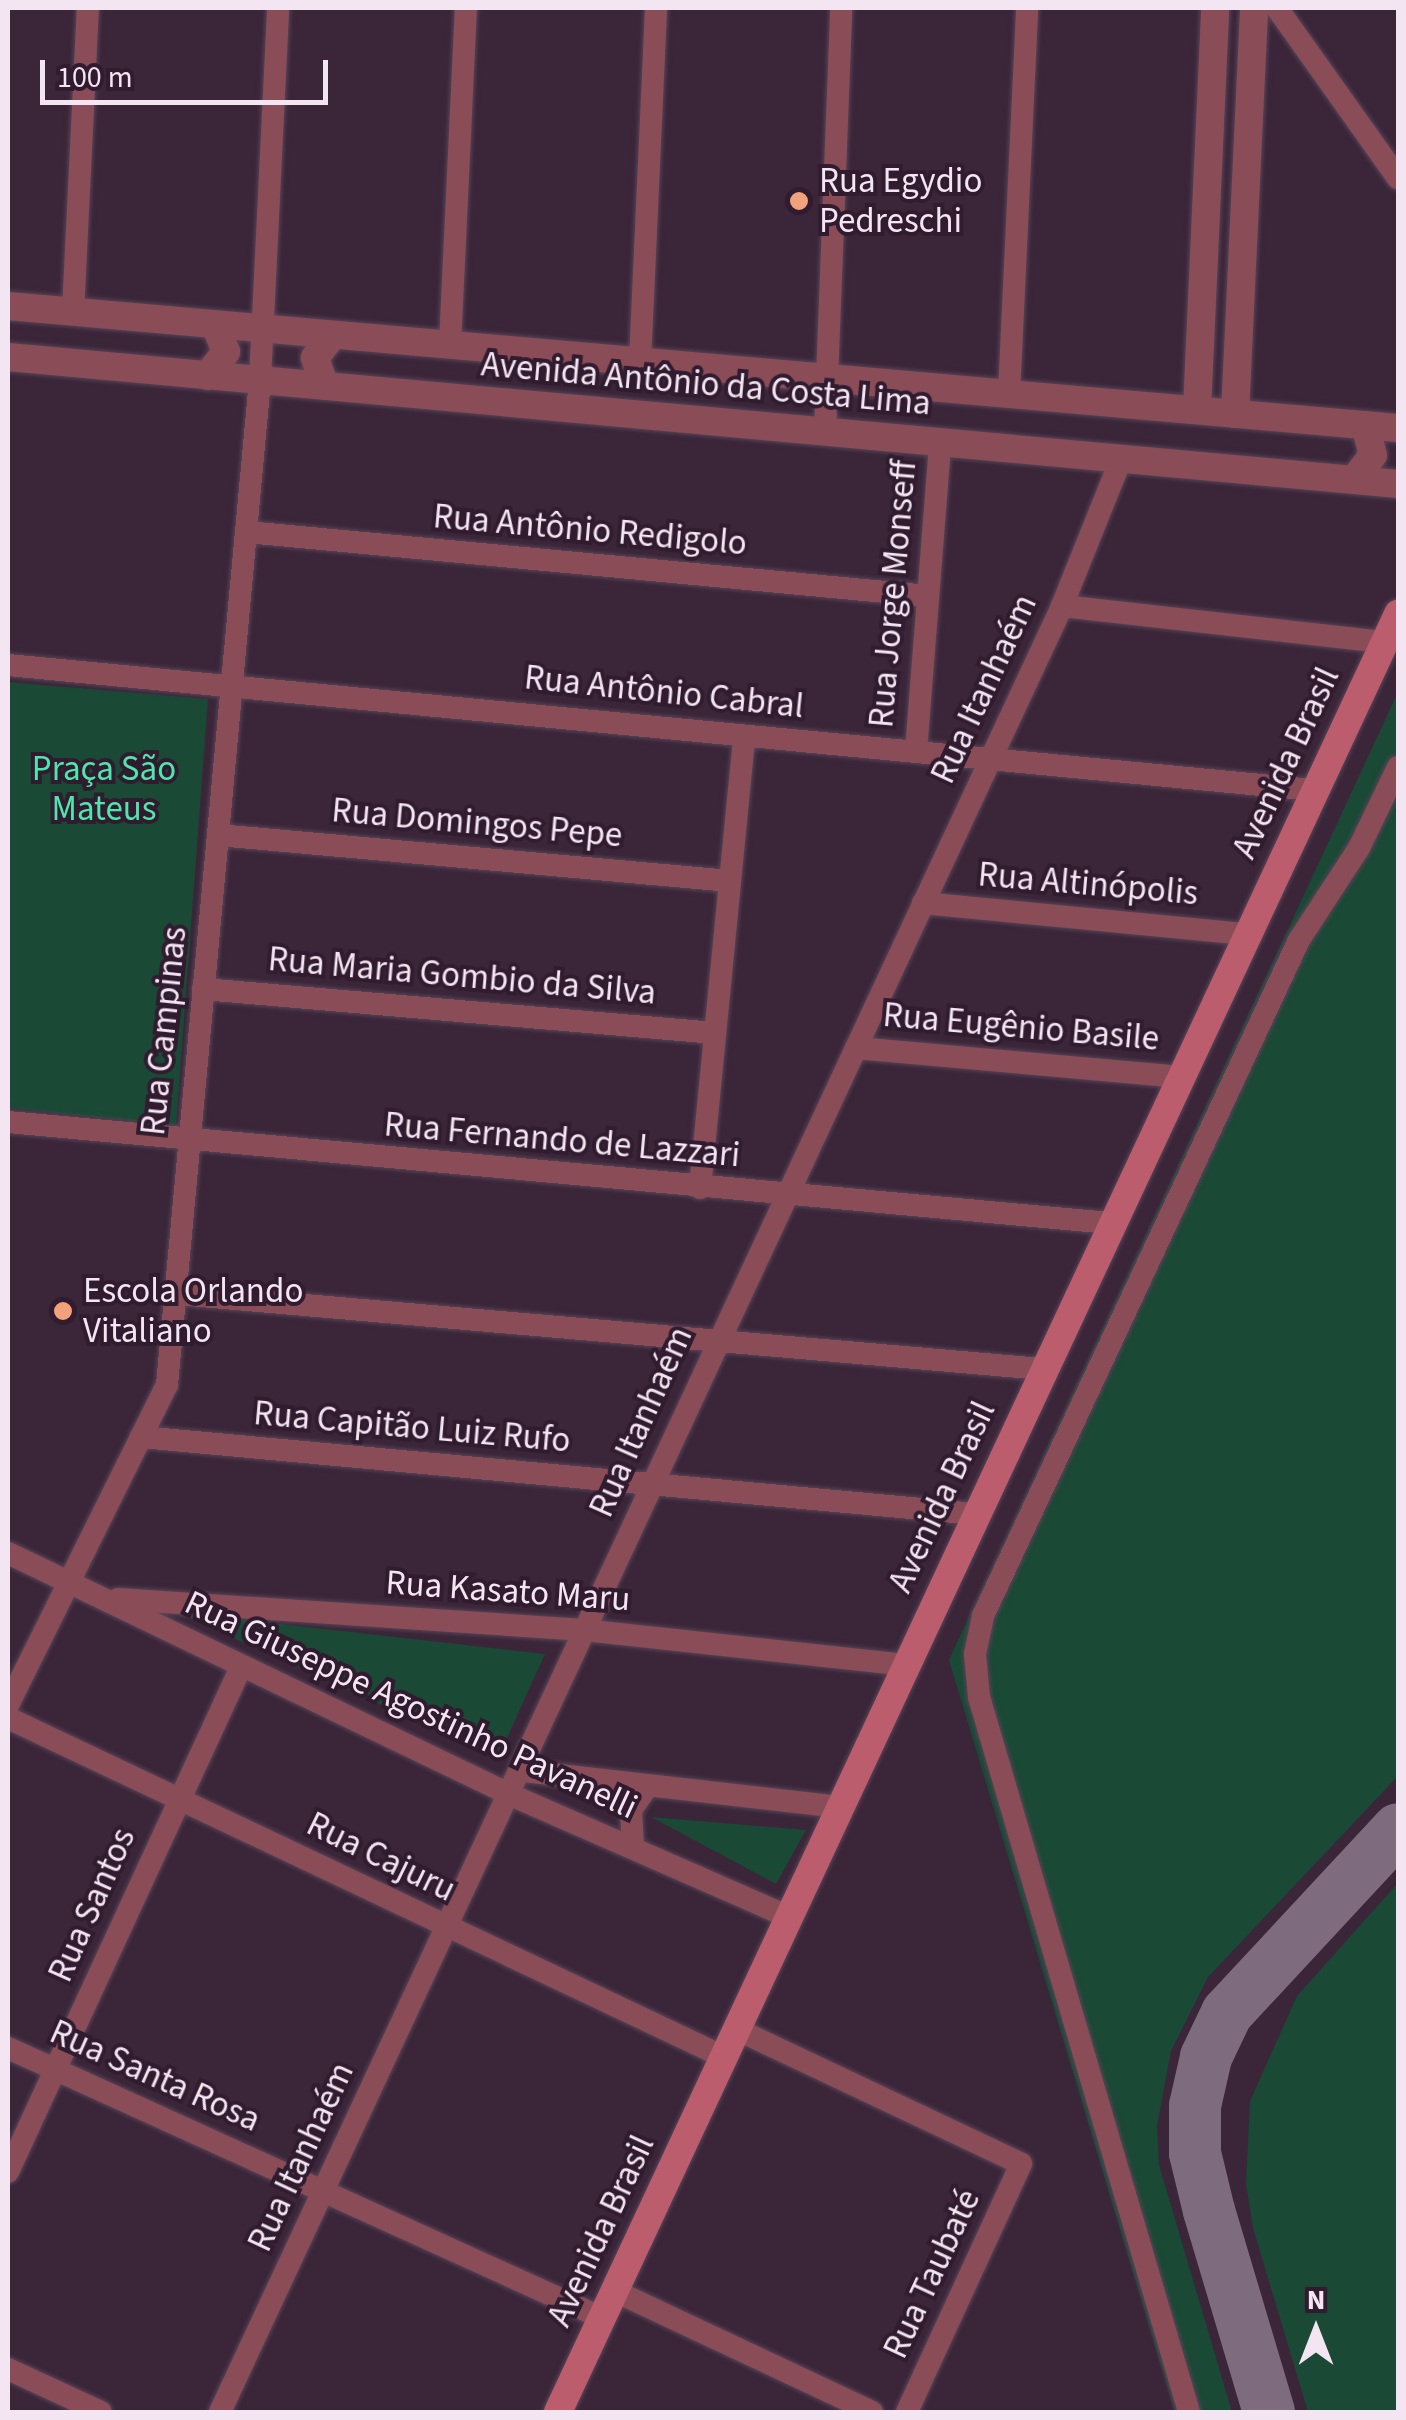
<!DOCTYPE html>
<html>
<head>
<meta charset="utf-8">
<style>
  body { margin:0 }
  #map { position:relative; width:1406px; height:2420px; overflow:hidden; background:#3a2539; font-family:"Source Sans 3",sans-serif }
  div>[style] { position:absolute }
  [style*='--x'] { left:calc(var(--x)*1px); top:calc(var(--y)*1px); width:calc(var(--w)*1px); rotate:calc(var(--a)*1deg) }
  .green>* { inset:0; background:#1a4936 }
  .taxiway>* { height:52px; margin:-26px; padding:0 26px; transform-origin:26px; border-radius:26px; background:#7e6c7e }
  .roads { filter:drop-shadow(0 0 2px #584457) drop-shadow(0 0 2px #584457) }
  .minor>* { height:22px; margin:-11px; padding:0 11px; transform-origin:11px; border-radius:11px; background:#8a4d57 }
  .tertiary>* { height:28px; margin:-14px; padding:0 14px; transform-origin:14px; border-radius:14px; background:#8a4d57 }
  .secondary>* { height:28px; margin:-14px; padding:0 14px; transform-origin:14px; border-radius:14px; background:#bc5d6d }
  .dots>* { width:28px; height:28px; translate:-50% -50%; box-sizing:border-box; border:5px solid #301b2f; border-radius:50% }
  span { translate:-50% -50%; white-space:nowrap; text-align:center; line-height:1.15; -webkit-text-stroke:8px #301b2f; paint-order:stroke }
  .poi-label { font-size:35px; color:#f4e5f3 }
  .left { translate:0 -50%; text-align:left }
  .street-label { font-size:35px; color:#f4e5f3 }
  .park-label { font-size:35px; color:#4fe6ad }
  .frame { position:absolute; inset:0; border:10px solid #f4e5f3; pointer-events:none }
  .north { position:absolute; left:1266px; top:2280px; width:100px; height:100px; -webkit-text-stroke:8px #301b2f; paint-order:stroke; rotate:0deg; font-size:28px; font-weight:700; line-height:40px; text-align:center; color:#f4e5f3 }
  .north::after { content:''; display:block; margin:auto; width:35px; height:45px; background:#f4e5f3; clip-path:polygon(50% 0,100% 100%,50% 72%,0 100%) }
  .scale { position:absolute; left:40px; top:60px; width:288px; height:45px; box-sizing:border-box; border:5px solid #f4e5f3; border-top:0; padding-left:12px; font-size:30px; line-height:35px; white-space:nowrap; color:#f4e5f3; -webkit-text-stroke:8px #301b2f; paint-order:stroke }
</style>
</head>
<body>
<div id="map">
  <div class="green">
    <i style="clip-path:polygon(8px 682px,208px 699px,176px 1126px,8px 1108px)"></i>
    <i style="clip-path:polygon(1398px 692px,1398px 1776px,1208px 1977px,1171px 2051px,1157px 2126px,1159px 2165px,1232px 2412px,1175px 2412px,949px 1660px)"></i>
    <i style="clip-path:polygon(176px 1612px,545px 1654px,498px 1758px)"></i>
    <i style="clip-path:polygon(651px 1817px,806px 1830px,776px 1884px)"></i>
    <i style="clip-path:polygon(1398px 1883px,1398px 2412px,1308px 2412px,1253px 2228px,1246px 2184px,1250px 2101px,1297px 1996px)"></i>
  </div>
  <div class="taxiway">
    <i style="--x:1269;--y:2412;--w:210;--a:-106.6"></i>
    <i style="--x:1209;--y:2211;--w:60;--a:-103.6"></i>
    <i style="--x:1195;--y:2153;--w:47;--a:-90"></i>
    <i style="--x:1195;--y:2106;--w:50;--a:-77.3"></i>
    <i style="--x:1206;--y:2057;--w:49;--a:-64.5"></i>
    <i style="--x:1227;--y:2013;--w:251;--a:-47.1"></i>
  </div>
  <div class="roads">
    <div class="minor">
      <i style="--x:1277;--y:8;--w:209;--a:54.6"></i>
      <i style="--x:73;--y:312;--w:304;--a:-87.2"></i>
      <i style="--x:450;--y:345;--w:337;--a:-87.3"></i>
      <i style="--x:640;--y:362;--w:354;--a:-87.4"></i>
      <i style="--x:1009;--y:394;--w:386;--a:-87.3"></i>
      <i style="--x:825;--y:432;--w:424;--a:-87.8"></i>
      <i style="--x:247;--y:532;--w:684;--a:5.37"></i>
      <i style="--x:1062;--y:606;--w:325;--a:6.4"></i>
      <i style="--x:8;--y:665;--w:1312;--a:5.47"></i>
      <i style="--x:916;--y:751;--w:309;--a:-85.5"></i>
      <i style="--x:218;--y:835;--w:514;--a:5.13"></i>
      <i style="--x:923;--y:903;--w:324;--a:5.5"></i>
      <i style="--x:203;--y:989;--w:514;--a:4.91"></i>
      <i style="--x:856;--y:1048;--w:324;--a:5.1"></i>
      <i style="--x:8;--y:1122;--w:1107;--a:5.24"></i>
      <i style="--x:700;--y:1188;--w:454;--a:-84.4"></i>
      <i style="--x:178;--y:1294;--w:867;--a:4.96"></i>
      <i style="--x:141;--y:1437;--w:838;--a:5.27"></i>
      <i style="--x:8;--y:1553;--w:558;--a:25.69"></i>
      <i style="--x:511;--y:1795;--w:301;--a:23.7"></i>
      <i style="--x:118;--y:1599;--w:467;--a:3.8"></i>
      <i style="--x:584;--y:1630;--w:324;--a:6.2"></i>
      <i style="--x:8;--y:1705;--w:357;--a:-63.6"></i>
      <i style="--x:167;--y:1385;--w:1009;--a:-84.71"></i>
      <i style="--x:260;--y:380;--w:372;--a:-87.2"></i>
      <i style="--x:8;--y:1718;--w:792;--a:25.34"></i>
      <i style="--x:524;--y:1771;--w:318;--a:6.5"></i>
      <i style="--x:633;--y:1848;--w:38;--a:-93"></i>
      <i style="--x:631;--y:1810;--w:29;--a:-55"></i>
      <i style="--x:736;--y:2029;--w:315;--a:25.3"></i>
      <i style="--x:1021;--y:2164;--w:273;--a:114.7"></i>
      <i style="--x:8;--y:2048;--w:652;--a:24.44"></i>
      <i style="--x:8;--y:2172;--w:556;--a:-65.23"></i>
      <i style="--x:615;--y:2291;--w:284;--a:25.2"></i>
      <i style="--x:8;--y:2369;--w:102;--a:24.8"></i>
      <i style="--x:220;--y:2412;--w:1993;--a:-65"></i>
      <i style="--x:1062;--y:606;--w:158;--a:-68.1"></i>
      <i style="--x:1189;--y:2412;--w:745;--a:-106.37"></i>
      <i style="--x:979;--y:1697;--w:43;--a:-95.3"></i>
      <i style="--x:975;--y:1654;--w:39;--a:-78"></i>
      <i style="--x:983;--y:1616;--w:746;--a:-64.95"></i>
      <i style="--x:1299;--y:940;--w:110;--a:-56.9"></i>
      <i style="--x:1359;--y:848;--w:90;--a:-64.3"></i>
    </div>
    <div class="tertiary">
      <i style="--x:8;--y:306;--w:1395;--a:5.02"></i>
      <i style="--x:8;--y:357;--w:1396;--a:5.22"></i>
      <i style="--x:207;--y:376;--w:31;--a:-52"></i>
      <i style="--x:226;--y:352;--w:29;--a:-112"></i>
      <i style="--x:325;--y:386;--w:30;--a:-110"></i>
      <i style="--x:315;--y:358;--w:29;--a:-52"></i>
      <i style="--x:1197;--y:410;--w:402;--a:-87.4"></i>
      <i style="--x:1235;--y:414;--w:406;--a:-87.3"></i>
      <i style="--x:1354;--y:480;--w:31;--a:-53"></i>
      <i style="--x:1373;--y:455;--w:31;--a:-105"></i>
    </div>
    <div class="secondary">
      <i style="--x:558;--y:2412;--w:1985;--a:-64.96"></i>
    </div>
  </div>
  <div class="dots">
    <i style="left:799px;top:201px;background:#f1a27b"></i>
    <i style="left:63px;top:1311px;background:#f1a27b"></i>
  </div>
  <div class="poi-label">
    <span class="left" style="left:819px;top:201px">Rua Egydio<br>Pedreschi</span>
    <span class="left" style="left:83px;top:1311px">Escola Orlando<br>Vitaliano</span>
  </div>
  <div class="street-label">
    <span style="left:706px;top:384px;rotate:5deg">Avenida Antônio da Costa Lima</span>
    <span style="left:590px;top:530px;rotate:5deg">Rua Antônio Redigolo</span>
    <span style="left:893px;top:594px;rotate:-85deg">Rua Jorge Monseff</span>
    <span style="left:984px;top:689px;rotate:-65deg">Rua Itanhaém</span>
    <span style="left:664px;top:692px;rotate:6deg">Rua Antônio Cabral</span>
    <span style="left:1286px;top:763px;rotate:-65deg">Avenida Brasil</span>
    <span style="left:477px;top:823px;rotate:5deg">Rua Domingos Pepe</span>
    <span style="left:1088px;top:884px;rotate:5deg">Rua Altinópolis</span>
    <span style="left:462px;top:976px;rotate:5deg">Rua Maria Gombio da Silva</span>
    <span style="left:1021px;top:1027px;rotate:5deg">Rua Eugênio Basile</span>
    <span style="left:164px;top:1031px;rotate:-84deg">Rua Campinas</span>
    <span style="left:562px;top:1140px;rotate:5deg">Rua Fernando de Lazzari</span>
    <span style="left:641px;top:1422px;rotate:-66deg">Rua Itanhaém</span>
    <span style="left:412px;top:1427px;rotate:5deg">Rua Capitão Luiz Rufo</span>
    <span style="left:942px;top:1497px;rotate:-65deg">Avenida Brasil</span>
    <span style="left:508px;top:1591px;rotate:4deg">Rua Kasato Maru</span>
    <span style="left:411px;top:1705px;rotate:25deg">Rua Giuseppe Agostinho Pavanelli</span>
    <span style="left:381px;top:1857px;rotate:26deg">Rua Cajuru</span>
    <span style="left:92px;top:1905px;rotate:-66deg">Rua Santos</span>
    <span style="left:155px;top:2076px;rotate:24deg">Rua Santa Rosa</span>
    <span style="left:301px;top:2157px;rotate:-65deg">Rua Itanhaém</span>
    <span style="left:601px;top:2231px;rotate:-65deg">Avenida Brasil</span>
    <span style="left:932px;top:2274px;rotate:-65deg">Rua Taubaté</span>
  </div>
  <div class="park-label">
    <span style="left:104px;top:789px">Praça São<br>Mateus</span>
  </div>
  <div class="frame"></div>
  <div class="north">N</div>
  <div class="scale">100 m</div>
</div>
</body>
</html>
